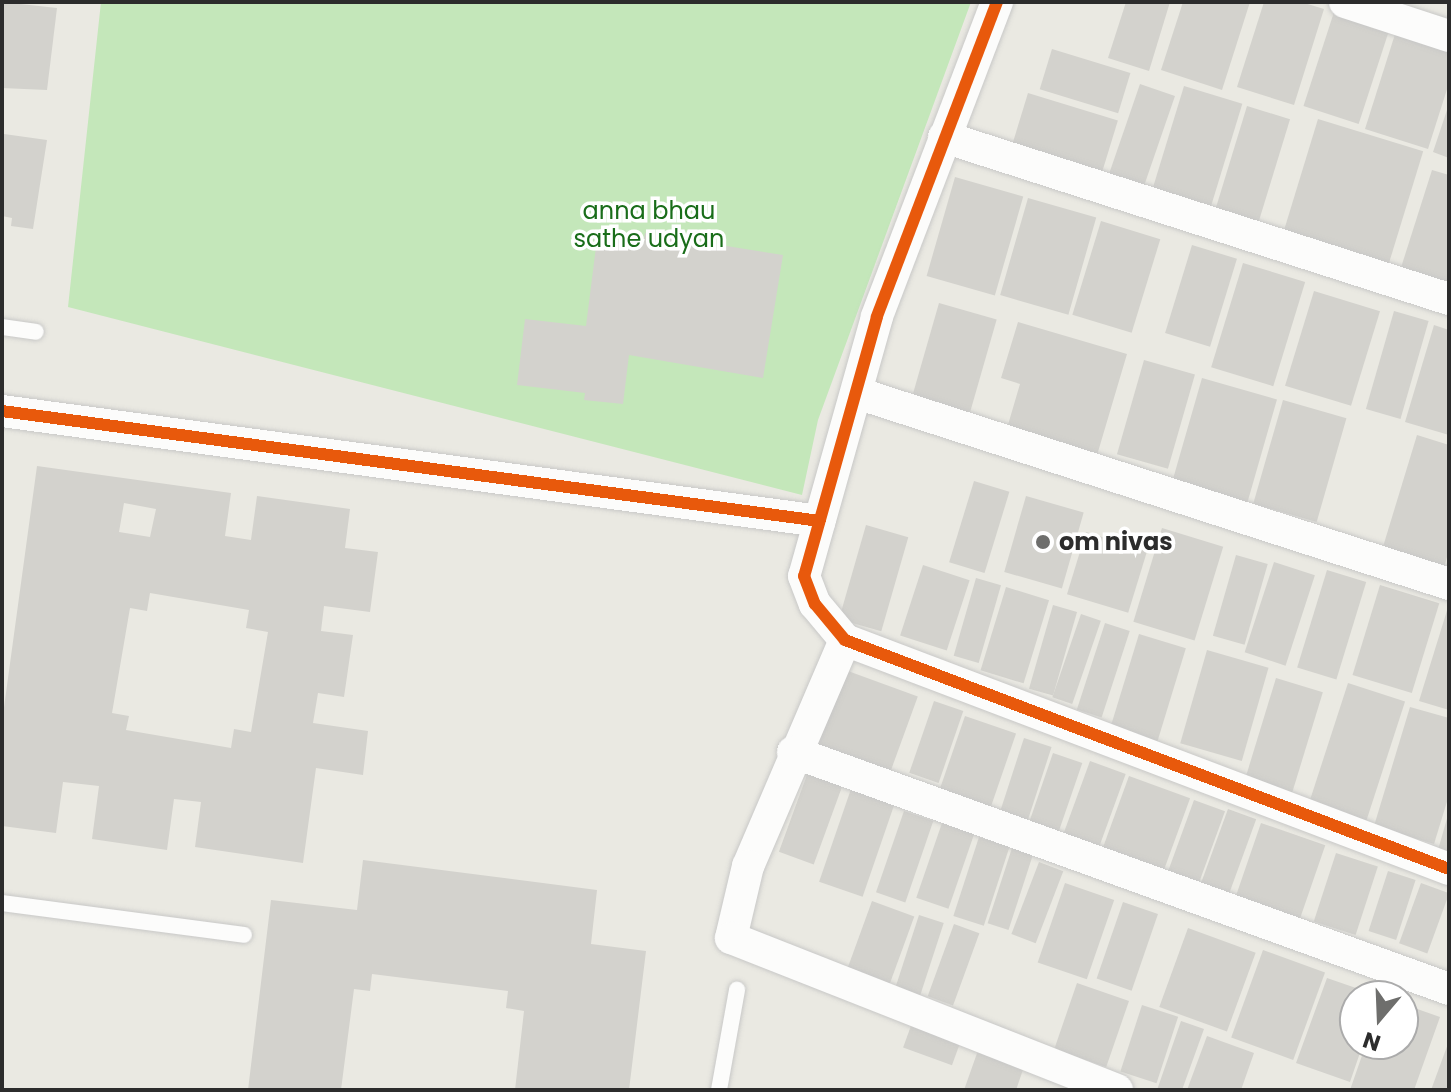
<!DOCTYPE html>
<html>
<head>
<meta charset="utf-8">
<style>
  body { margin:0 }
  #map { position:relative; width:1451px; height:1092px; overflow:hidden; background:#eae9e2; font-family:Poppins,sans-serif }
  div>[style] { position:absolute }
  [style*='--x'] { left:calc(var(--x)*1px); top:calc(var(--y)*1px); width:calc(var(--w)*1px); rotate:calc(var(--a)*1deg) }
  .green>* { inset:0; background:#c4e7ba }
  .building>* { inset:0; background:#d3d2cd; transform-origin:0 0 }
  .roads { filter:drop-shadow(0 0 2px #c8c8c7) drop-shadow(0 0 2px #c8c8c7) }
  .lane>* { height:16px; margin:-8px; padding:0 8px; transform-origin:8px; border-radius:8px; background:#fcfcfb }
  .street>* { height:32px; margin:-16px; padding:0 16px; transform-origin:16px; border-radius:16px; background:#fcfcfb }
  .cycleway>* { height:12px; margin:-6px; padding:0 6px; transform-origin:6px; border-radius:6px; background:#e8590c }
  .dots>* { width:22px; height:22px; translate:-50% -50%; box-sizing:border-box; border:4px solid #fff; border-radius:50% }
  span { translate:-50% -50%; white-space:nowrap; text-align:center; line-height:1.15; -webkit-text-stroke:7px #fff; paint-order:stroke }
  .park-label { font-size:24px; color:#196d19 }
  .poi-label { font-size:24px; color:#2c2c2c; font-weight:700 }
  .left { translate:0 -50%; text-align:left }
  .frame { position:absolute; inset:0; border:4px solid #2c2c2c; pointer-events:none }
  .north { position:absolute; left:1339px; top:980px; width:80px; height:80px; box-sizing:border-box; background:#fff; border:2px solid #ababab; border-radius:50%; rotate:199deg; font-size:22px; font-weight:700; line-height:32px; text-align:center; color:#2c2c2c }
  .north::after { content:''; display:block; margin:auto; width:28px; height:36px; background:#6e6e6c; clip-path:polygon(50% 0,100% 100%,50% 72%,0 100%) }
</style>
</head>
<body>
<div id="map">
  <div class="green">
    <i style="clip-path:polygon(101px 2px,971px 2px,818px 420px,802px 495px,68px 307px)"></i>
  </div>
  <div class="building">
    <i style="clip-path:polygon(2px 2px,57px 8px,47px 90px,2px 88px)"></i>
    <i style="clip-path:polygon(1126px 2px,1170px 2px,1149px 71px,1108px 58px)"></i>
    <i style="clip-path:polygon(1183px 2px,1250px 2px,1222px 90px,1161px 70px)"></i>
    <i style="clip-path:polygon(1264px 2px,1301px 2px,1324px 9px,1294px 105px,1237px 87px)"></i>
    <i style="left:1335px;top:9px;width:58px;height:102px;rotate:18deg"></i>
    <i style="clip-path:polygon(1396px 31px,1449px 48px,1449px 83px,1428px 149px,1365px 129px)"></i>
    <i style="left:1052px;top:49px;width:82px;height:42px;rotate:17deg"></i>
    <i style="left:1140px;top:84px;width:37px;height:101px;rotate:19deg"></i>
    <i style="left:1184px;top:86px;width:61px;height:108px;rotate:17deg"></i>
    <i style="left:1028px;top:93px;width:94px;height:60px;rotate:17deg"></i>
    <i style="clip-path:polygon(1449px 104px,1449px 158px,1433px 152px)"></i>
    <i style="left:1247px;top:106px;width:45px;height:117px;rotate:17deg"></i>
    <i style="left:1318px;top:119px;width:110px;height:123px;rotate:17deg"></i>
    <i style="clip-path:polygon(2px 127px,4px 134px,47px 140px,33px 229px,11px 226px,12px 218px,2px 216px)"></i>
    <i style="clip-path:polygon(1432px 170px,1449px 175px,1449px 293px,1398px 277px)"></i>
    <i style="left:955px;top:177px;width:71px;height:103px;rotate:16deg"></i>
    <i style="left:1028px;top:198px;width:71px;height:101px;rotate:16deg"></i>
    <i style="left:1101px;top:221px;width:62px;height:98px;rotate:17deg"></i>
    <i style="clip-path:polygon(645px 233px,783px 255px,763px 378px,629px 355px,623px 404px,584px 400px,585px 393px,517px 385px,525px 319px,586px 326px,597px 239px,643px 244px)"></i>
    <i style="left:1192px;top:245px;width:47px;height:92px;rotate:17deg"></i>
    <i style="left:1243px;top:263px;width:65px;height:109px;rotate:17deg"></i>
    <i style="left:1314px;top:291px;width:69px;height:99px;rotate:17deg"></i>
    <i style="left:939px;top:303px;width:60px;height:103px;rotate:16deg"></i>
    <i style="left:1394px;top:311px;width:36px;height:102px;rotate:16deg"></i>
    <i style="clip-path:polygon(1018px 322px,1127px 354px,1095px 462px,1005px 435px,1020px 384px,1001px 378px)"></i>
    <i style="clip-path:polygon(1434px 325px,1449px 330px,1449px 435px,1405px 422px)"></i>
    <i style="left:1144px;top:360px;width:53px;height:98px;rotate:16deg"></i>
    <i style="left:1202px;top:378px;width:78px;height:113px;rotate:16deg"></i>
    <i style="left:1283px;top:400px;width:66px;height:108px;rotate:16deg"></i>
    <i style="clip-path:polygon(1417px 435px,1449px 445px,1449px 550px,1444px 568px,1382px 550px)"></i>
    <i style="clip-path:polygon(evenodd,37px 466px,231px 493px,225px 536px,251px 540px,257px 496px,350px 509px,345px 548px,378px 552px,370px 612px,324px 606px,321px 631px,353px 635px,344px 697px,318px 693px,313px 723px,368px 731px,363px 775px,316px 768px,303px 863px,195px 847px,201px 802px,174px 799px,167px 850px,92px 839px,99px 786px,63px 782px,56px 833px,2px 826px,2px 722px,37px 466px,124px 503px,156px 509px,150px 537px,119px 532px,124px 503px,37px 466px,150px 593px,249px 610px,246px 628px,268px 632px,251px 732px,234px 729px,231px 748px,126px 730px,129px 716px,112px 713px,130px 608px,147px 611px,150px 593px)"></i>
    <i style="left:974px;top:481px;width:37px;height:85px;rotate:17deg"></i>
    <i style="left:1026px;top:496px;width:60px;height:79px;rotate:16deg"></i>
    <i style="left:866px;top:525px;width:44px;height:98px;rotate:16deg"></i>
    <i style="left:1162px;top:528px;width:64px;height:98px;rotate:17deg"></i>
    <i style="left:1086px;top:532px;width:64px;height:65px;rotate:17deg"></i>
    <i style="left:1236px;top:555px;width:33px;height:84px;rotate:16deg"></i>
    <i style="left:1274px;top:562px;width:43px;height:95px;rotate:18deg"></i>
    <i style="left:923px;top:565px;width:49px;height:74px;rotate:18deg"></i>
    <i style="left:1327px;top:570px;width:41px;height:102px;rotate:17deg"></i>
    <i style="left:976px;top:578px;width:26px;height:81px;rotate:16deg"></i>
    <i style="left:1380px;top:585px;width:62px;height:94px;rotate:17deg"></i>
    <i style="left:1006px;top:587px;width:45px;height:87px;rotate:17deg"></i>
    <i style="clip-path:polygon(1449px 604px,1449px 710px,1419px 701px)"></i>
    <i style="left:1053px;top:605px;width:25px;height:87px;rotate:16deg"></i>
    <i style="left:1081px;top:614px;width:21px;height:88px;rotate:19deg"></i>
    <i style="left:1105px;top:623px;width:26px;height:91px;rotate:18deg"></i>
    <i style="left:1139px;top:634px;width:49px;height:107px;rotate:17deg"></i>
    <i style="left:1207px;top:650px;width:64px;height:97px;rotate:16deg"></i>
    <i style="left:837px;top:667px;width:86px;height:87px;rotate:20deg"></i>
    <i style="left:1276px;top:678px;width:49px;height:115px;rotate:17deg"></i>
    <i style="left:1348px;top:683px;width:60px;height:130px;rotate:18deg"></i>
    <i style="left:934px;top:701px;width:31px;height:76px;rotate:19deg"></i>
    <i style="clip-path:polygon(1410px 707px,1449px 718px,1449px 795px,1434px 844px,1374px 826px)"></i>
    <i style="left:965px;top:716px;width:54px;height:85px;rotate:19deg"></i>
    <i style="left:1024px;top:738px;width:29px;height:87px;rotate:18deg"></i>
    <i style="left:1053px;top:753px;width:31px;height:83px;rotate:19deg"></i>
    <i style="left:1090px;top:761px;width:38px;height:85px;rotate:20deg"></i>
    <i style="left:808px;top:772px;width:37px;height:85px;rotate:20deg"></i>
    <i style="left:1129px;top:776px;width:65px;height:86px;rotate:20deg"></i>
    <i style="left:851px;top:789px;width:46px;height:98px;rotate:19deg"></i>
    <i style="left:1194px;top:800px;width:33px;height:79px;rotate:20deg"></i>
    <i style="left:1228px;top:809px;width:30px;height:91px;rotate:20deg"></i>
    <i style="left:904px;top:811px;width:31px;height:86px;rotate:19deg"></i>
    <i style="clip-path:polygon(1448px 815px,1449px 816px,1449px 861px,1436px 857px)"></i>
    <i style="left:942px;top:823px;width:34px;height:79px;rotate:19deg"></i>
    <i style="left:1261px;top:823px;width:68px;height:89px;rotate:19deg"></i>
    <i style="left:979px;top:837px;width:32px;height:83px;rotate:18deg"></i>
    <i style="left:1012px;top:848px;width:22px;height:79px;rotate:18deg"></i>
    <i style="left:1336px;top:853px;width:44px;height:72px;rotate:18deg"></i>
    <i style="clip-path:polygon(363px 860px,597px 890px,591px 944px,646px 951px,629px 1090px,515px 1090px,524px 1011px,506px 1008px,508px 991px,372px 974px,370px 991px,354px 989px,341px 1090px,248px 1090px,271px 900px,357px 910px)"></i>
    <i style="left:1039px;top:862px;width:26px;height:77px;rotate:21deg"></i>
    <i style="left:1388px;top:871px;width:29px;height:63px;rotate:18deg"></i>
    <i style="left:1065px;top:883px;width:52px;height:84px;rotate:19deg"></i>
    <i style="left:1421px;top:883px;width:30px;height:64px;rotate:20deg"></i>
    <i style="left:872px;top:901px;width:45px;height:72px;rotate:20deg"></i>
    <i style="left:1123px;top:902px;width:37px;height:81px;rotate:19deg"></i>
    <i style="left:919px;top:915px;width:26px;height:76px;rotate:18deg"></i>
    <i style="left:954px;top:924px;width:27px;height:77px;rotate:20deg"></i>
    <i style="left:1188px;top:928px;width:72px;height:84px;rotate:20deg"></i>
    <i style="left:1263px;top:950px;width:66px;height:93px;rotate:20deg"></i>
    <i style="clip-path:polygon(1327px 978px,1379px 996px,1355px 996px,1355px 1044px,1363px 1044px,1350px 1082px,1296px 1063px)"></i>
    <i style="left:1077px;top:983px;width:55px;height:70px;rotate:19deg"></i>
    <i style="clip-path:polygon(1403px 1004px,1440px 1017px,1414px 1090px,1350px 1090px,1366px 1044px,1403px 1044px)"></i>
    <i style="left:1142px;top:1005px;width:38px;height:70px;rotate:18deg"></i>
    <i style="clip-path:polygon(1181px 1021px,1204px 1029px,1182px 1090px,1157px 1090px)"></i>
    <i style="left:912px;top:1023px;width:52px;height:26px;rotate:20deg"></i>
    <i style="clip-path:polygon(1207px 1036px,1254px 1053px,1241px 1090px,1187px 1090px)"></i>
    <i style="clip-path:polygon(1449px 1041px,1449px 1090px,1431px 1090px)"></i>
    <i style="clip-path:polygon(981px 1042px,1027px 1058px,1016px 1090px,964px 1090px)"></i>
  </div>
  <div class="roads">
    <div class="lane">
      <i style="--x:2;--y:327;--w:34;--a:8"></i>
      <i style="--x:2;--y:903;--w:244;--a:7.5"></i>
      <i style="--x:719;--y:1090;--w:102;--a:-79.8"></i>
    </div>
    <div class="street">
      <i style="--x:997;--y:2;--w:337;--a:110.9"></i>
      <i style="--x:877;--y:317;--w:269;--a:105.7"></i>
      <i style="--x:804;--y:576;--w:30;--a:69"></i>
      <i style="--x:815;--y:604;--w:47;--a:50.2"></i>
      <i style="--x:845;--y:640;--w:646;--a:20.76"></i>
      <i style="--x:1345;--y:2;--w:109;--a:18.1"></i>
      <i style="--x:944;--y:137;--w:530;--a:17.79"></i>
      <i style="--x:857;--y:393;--w:622;--a:17.88"></i>
      <i style="--x:2;--y:411;--w:825;--a:7.66"></i>
      <i style="--x:845;--y:640;--w:246;--a:113.2"></i>
      <i style="--x:748;--y:866;--w:74;--a:103.3"></i>
      <i style="--x:731;--y:938;--w:415;--a:21.5"></i>
      <i style="--x:793;--y:752;--w:697;--a:19.86"></i>
    </div>
  </div>
  <div class="cycleway">
    <i style="--x:997;--y:2;--w:337;--a:110.9"></i>
    <i style="--x:877;--y:317;--w:269;--a:105.7"></i>
    <i style="--x:804;--y:576;--w:30;--a:69"></i>
    <i style="--x:815;--y:604;--w:47;--a:50.2"></i>
    <i style="--x:845;--y:640;--w:646;--a:20.76"></i>
    <i style="--x:2;--y:411;--w:825;--a:7.66"></i>
  </div>
  <div class="dots">
    <i style="left:1043px;top:542px;background:#6e6e6c"></i>
  </div>
  <div class="park-label">
    <span style="left:649px;top:225px">anna bhau<br>sathe udyan</span>
  </div>
  <div class="poi-label">
    <span class="left" style="left:1059px;top:542px">om nivas</span>
  </div>
  <div class="frame"></div>
  <div class="north">N</div>
</div>
</body>
</html>
